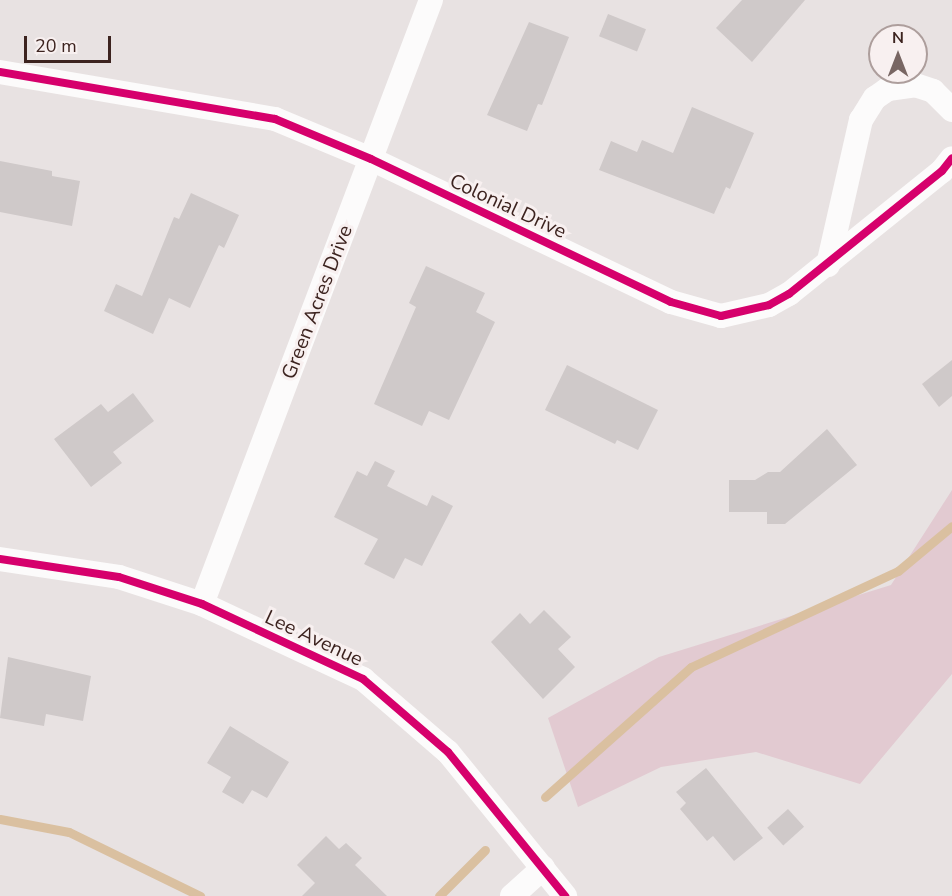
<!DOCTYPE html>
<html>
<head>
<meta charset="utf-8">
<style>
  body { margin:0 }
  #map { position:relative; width:952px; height:896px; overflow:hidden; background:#e8e2e2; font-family:"Nunito Sans",sans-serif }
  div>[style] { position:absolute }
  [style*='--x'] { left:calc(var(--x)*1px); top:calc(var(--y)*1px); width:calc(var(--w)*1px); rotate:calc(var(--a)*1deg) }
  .green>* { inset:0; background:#e2cad1 }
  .stream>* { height:9px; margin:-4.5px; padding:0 4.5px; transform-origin:4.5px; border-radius:4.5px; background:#dac0a0 }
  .building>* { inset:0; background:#cfc9c9; transform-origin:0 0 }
  .street>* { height:24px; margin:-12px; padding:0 12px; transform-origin:12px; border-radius:12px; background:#fcfbfb }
  .cycleway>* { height:8px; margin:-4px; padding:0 4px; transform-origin:4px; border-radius:4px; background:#d6006c }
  span { translate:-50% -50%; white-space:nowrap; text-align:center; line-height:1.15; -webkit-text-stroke:6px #f8f0f0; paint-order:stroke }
  .street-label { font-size:20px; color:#3c231f }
  .north { position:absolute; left:868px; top:24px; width:60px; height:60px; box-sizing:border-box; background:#f8f0f0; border:2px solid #ad9e9c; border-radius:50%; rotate:0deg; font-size:16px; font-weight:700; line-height:24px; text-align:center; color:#3c231f }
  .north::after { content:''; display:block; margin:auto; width:21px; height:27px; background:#786663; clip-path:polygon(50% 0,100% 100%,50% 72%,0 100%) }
  .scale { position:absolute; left:24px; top:36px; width:87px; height:27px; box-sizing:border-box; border:3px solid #3c231f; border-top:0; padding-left:8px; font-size:18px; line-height:21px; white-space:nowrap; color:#3c231f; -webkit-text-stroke:4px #f8f0f0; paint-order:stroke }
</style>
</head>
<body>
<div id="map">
  <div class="green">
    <i style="clip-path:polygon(952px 490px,952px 674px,860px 784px,756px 752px,661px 767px,578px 807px,548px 718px,659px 657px,891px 585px)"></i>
  </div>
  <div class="stream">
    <i style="--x:545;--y:797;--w:195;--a:-41.7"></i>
    <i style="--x:691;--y:667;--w:228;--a:-24.9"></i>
    <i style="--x:898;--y:571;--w:70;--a:-39.8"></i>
    <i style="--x:0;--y:819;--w:70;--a:10.7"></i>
    <i style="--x:69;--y:832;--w:146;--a:26"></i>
    <i style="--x:439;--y:896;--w:65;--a:-45"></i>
  </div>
  <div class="building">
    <i style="clip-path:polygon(742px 0,805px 0,752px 62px,716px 28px)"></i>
    <i style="left:608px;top:14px;width:41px;height:24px;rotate:22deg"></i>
    <i style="clip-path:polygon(529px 22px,569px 37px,542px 105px,538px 104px,527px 131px,487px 115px)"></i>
    <i style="clip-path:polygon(692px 107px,754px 133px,730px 189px,726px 187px,714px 214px,599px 170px,611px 141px,637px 152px,642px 140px,673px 153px)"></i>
    <i style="clip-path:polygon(0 161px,52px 171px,52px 176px,80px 181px,72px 226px,0 212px)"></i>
    <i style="clip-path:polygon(191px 193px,239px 215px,224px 248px,219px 245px,190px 308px,169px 298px,153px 334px,104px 311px,116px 284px,142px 296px,174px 217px,179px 219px)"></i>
    <i style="clip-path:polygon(426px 266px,485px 293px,476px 312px,495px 322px,449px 420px,429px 411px,422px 426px,374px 404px,416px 307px,409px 303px)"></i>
    <i style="clip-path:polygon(952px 360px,952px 396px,939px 407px,922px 384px)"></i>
    <i style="clip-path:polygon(567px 365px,658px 410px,638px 450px,617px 440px,615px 444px,545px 410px)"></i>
    <i style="clip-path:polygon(133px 393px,154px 421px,113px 452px,122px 463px,91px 487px,54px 439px,101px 404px,108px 412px)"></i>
    <i style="clip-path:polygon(827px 429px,857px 465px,785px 524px,767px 524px,767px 512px,729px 512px,729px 480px,755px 480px,768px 472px,780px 472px)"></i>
    <i style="clip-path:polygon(375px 461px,395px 471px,387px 486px,427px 506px,432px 495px,453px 506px,422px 566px,405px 558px,394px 579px,364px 564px,378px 539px,334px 517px,357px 471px,367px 476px)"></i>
    <i style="clip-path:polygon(544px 610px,571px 637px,558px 649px,575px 667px,543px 699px,491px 642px,520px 613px,530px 624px)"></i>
    <i style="clip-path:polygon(8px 657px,91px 676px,83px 721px,46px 714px,44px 726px,0 718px)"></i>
    <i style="clip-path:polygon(230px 726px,289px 762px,267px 798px,252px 790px,243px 804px,222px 792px,231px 777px,207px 763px)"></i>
    <i style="clip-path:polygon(706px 768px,763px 838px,734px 861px,713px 836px,707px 841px,680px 809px,686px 803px,676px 792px)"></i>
    <i style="left:788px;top:809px;width:24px;height:28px;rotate:48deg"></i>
    <i style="clip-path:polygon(326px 836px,339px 849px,346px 843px,362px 858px,355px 865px,387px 896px,302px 896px,315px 883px,297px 865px)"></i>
  </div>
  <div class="street">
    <i style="--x:0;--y:72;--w:279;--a:9.7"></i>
    <i style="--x:275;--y:119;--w:104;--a:22.6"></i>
    <i style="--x:371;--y:159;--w:332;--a:25.5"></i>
    <i style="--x:671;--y:302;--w:52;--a:15.6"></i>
    <i style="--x:721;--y:316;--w:49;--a:-12.9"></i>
    <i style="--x:769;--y:305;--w:23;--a:-29"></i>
    <i style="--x:789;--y:294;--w:196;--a:-38.8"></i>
    <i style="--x:942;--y:171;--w:16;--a:-52"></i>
    <i style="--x:828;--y:265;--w:149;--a:-77.2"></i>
    <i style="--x:861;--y:120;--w:26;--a:-58"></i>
    <i style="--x:875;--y:98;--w:16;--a:-35"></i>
    <i style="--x:888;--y:89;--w:27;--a:-8"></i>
    <i style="--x:915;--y:85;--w:19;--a:18"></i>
    <i style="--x:933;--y:91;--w:27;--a:45"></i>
    <i style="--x:0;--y:559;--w:120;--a:8.6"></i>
    <i style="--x:119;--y:577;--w:87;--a:18"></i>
    <i style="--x:202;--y:604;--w:178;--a:25"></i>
    <i style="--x:363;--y:679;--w:112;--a:40.7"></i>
    <i style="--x:448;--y:752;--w:186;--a:50.9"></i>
    <i style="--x:202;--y:604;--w:646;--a:-69.24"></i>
    <i style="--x:512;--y:896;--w:42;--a:-42.1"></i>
  </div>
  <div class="cycleway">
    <i style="--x:0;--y:72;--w:279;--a:9.7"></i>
    <i style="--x:275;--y:119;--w:104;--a:22.6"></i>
    <i style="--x:371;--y:159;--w:332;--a:25.5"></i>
    <i style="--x:671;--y:302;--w:52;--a:15.6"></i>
    <i style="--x:721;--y:316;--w:49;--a:-12.9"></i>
    <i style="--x:769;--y:305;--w:23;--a:-29"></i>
    <i style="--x:789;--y:294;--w:196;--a:-38.8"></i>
    <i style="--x:942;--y:171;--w:16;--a:-52"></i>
    <i style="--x:0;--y:559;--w:120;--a:8.6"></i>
    <i style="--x:119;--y:577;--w:87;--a:18"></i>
    <i style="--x:202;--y:604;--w:178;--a:25"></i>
    <i style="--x:363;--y:679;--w:112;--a:40.7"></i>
    <i style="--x:448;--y:752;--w:186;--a:50.9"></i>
  </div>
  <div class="street-label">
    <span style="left:508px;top:206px;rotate:25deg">Colonial Drive</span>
    <span style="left:317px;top:302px;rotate:-69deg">Green Acres Drive</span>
    <span style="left:314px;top:638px;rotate:25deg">Lee Avenue</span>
  </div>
  <div class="north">N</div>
  <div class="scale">20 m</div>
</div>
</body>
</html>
